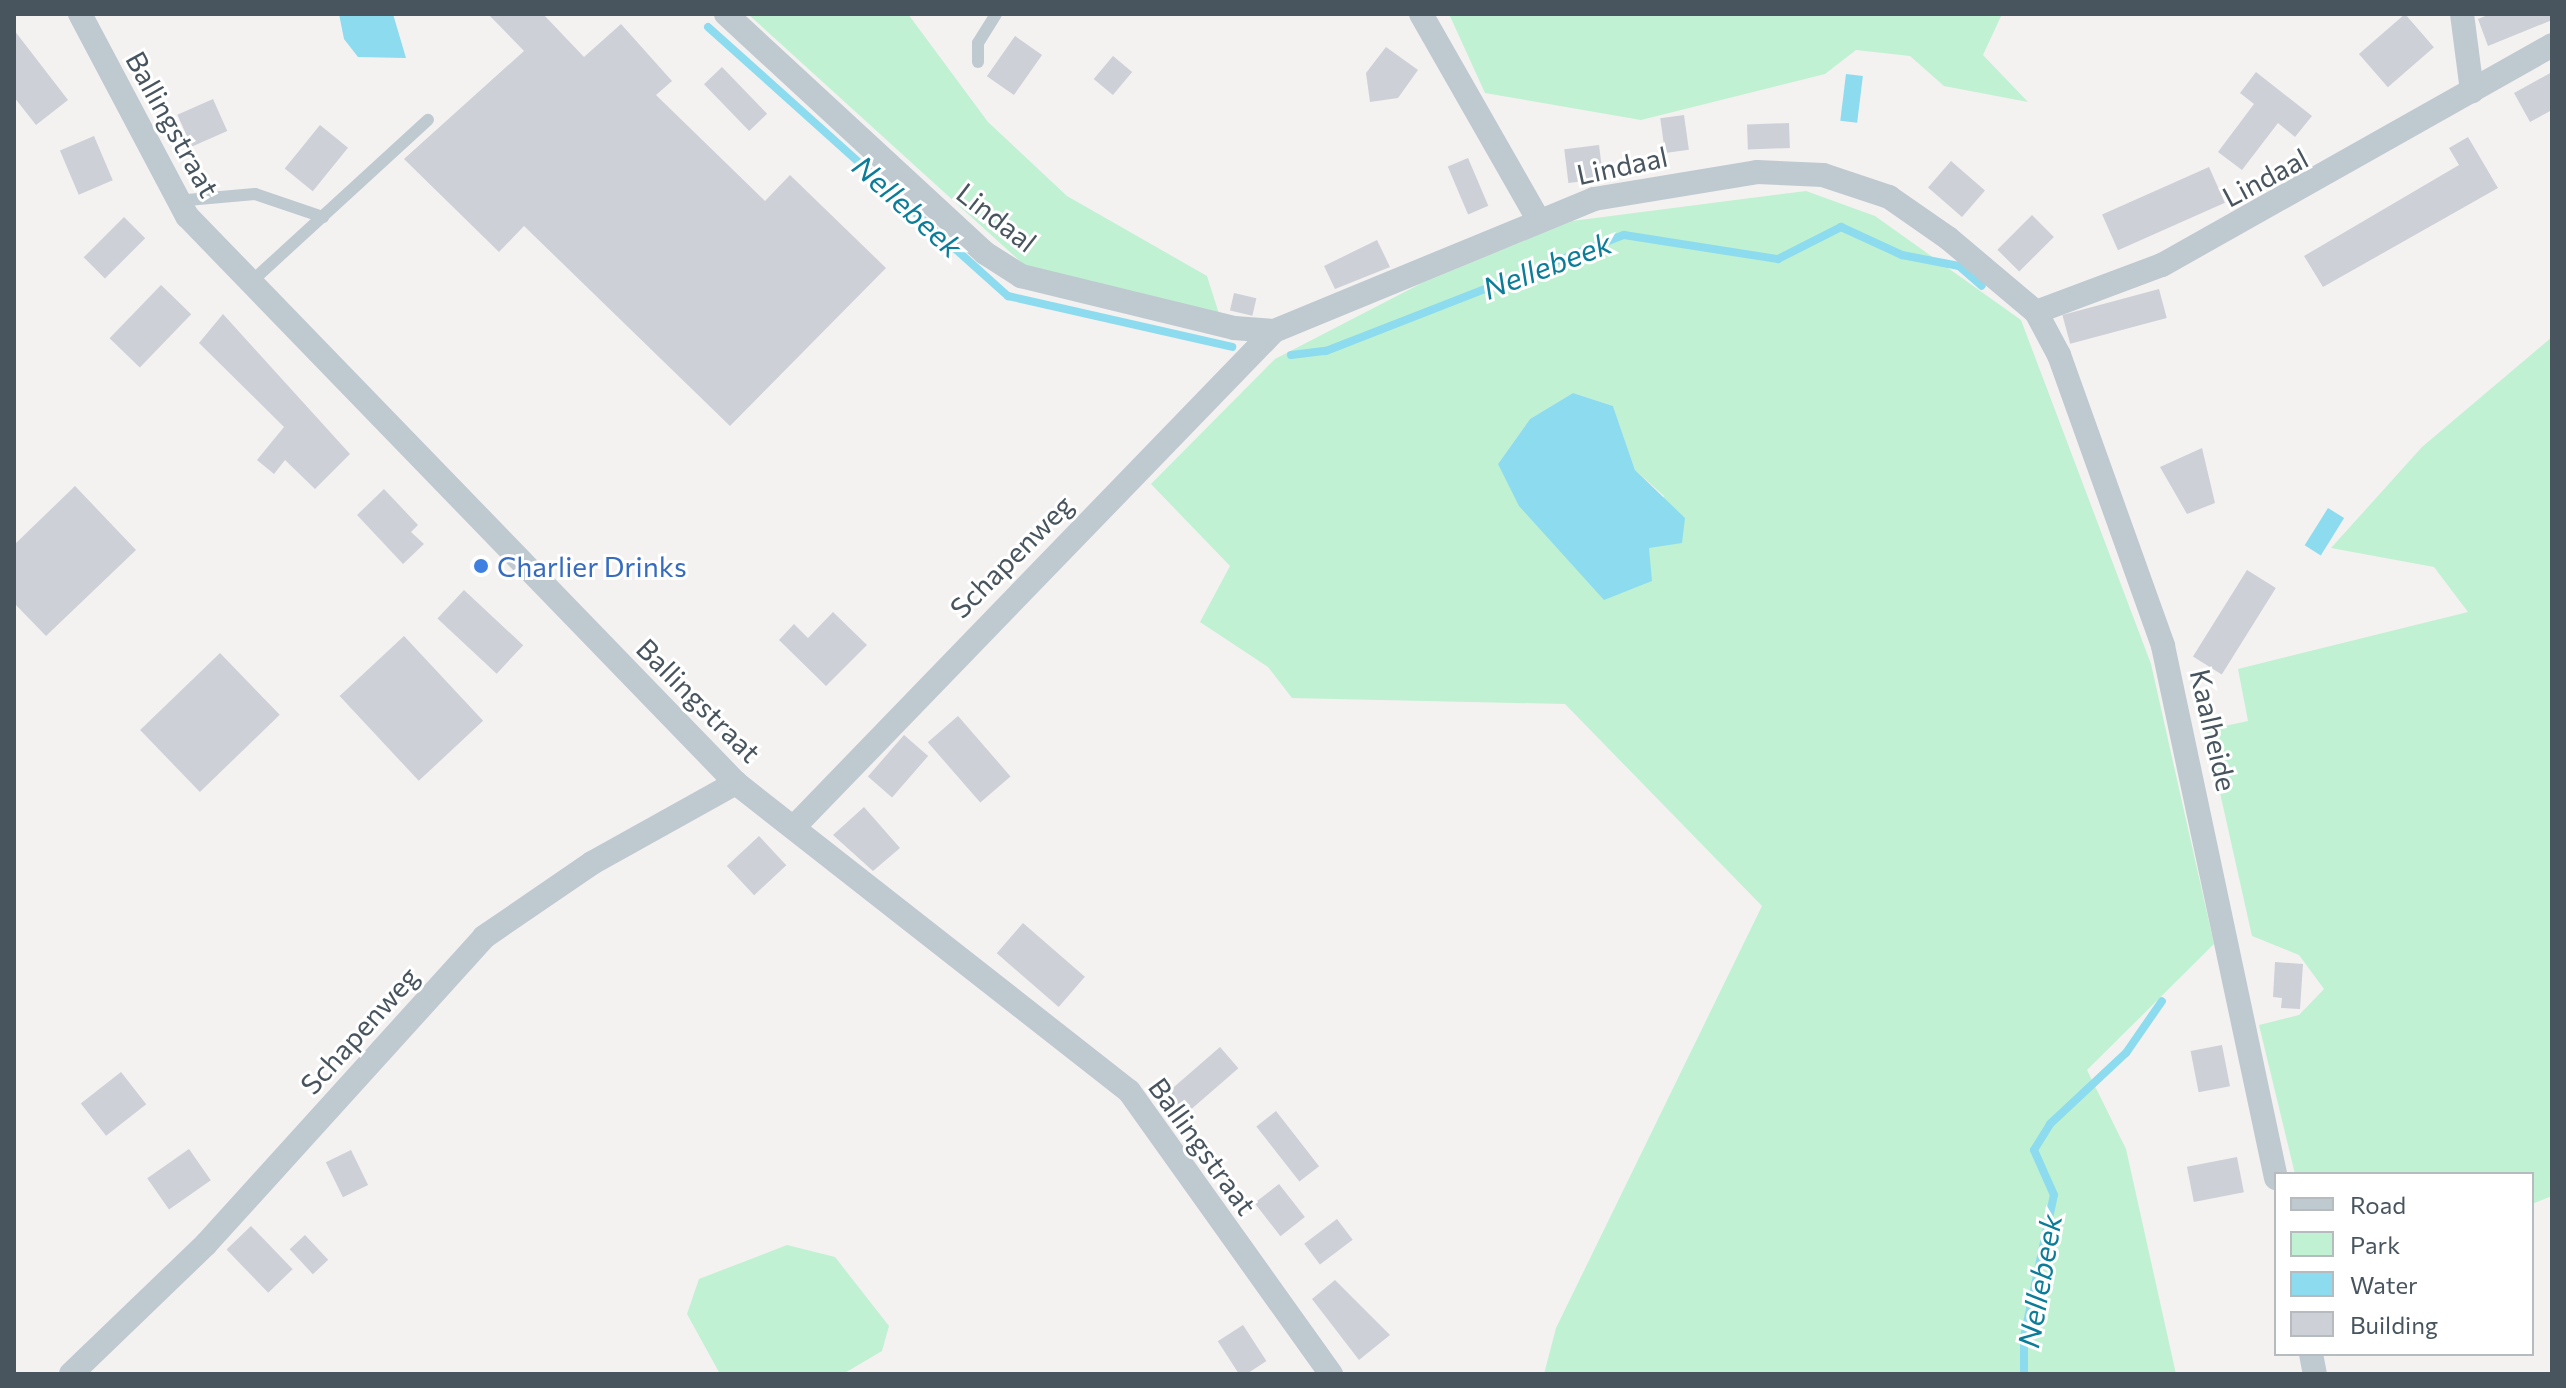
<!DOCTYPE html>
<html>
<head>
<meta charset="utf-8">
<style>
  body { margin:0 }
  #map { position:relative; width:2566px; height:1388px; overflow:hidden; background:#f4f1f1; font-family:Commissioner,sans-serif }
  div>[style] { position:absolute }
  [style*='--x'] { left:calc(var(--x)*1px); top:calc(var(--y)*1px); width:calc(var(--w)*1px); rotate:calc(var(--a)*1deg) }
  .green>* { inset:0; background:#c0f1d2 }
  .water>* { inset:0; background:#8ddbee; transform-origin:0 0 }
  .stream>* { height:8px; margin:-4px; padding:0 4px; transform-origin:4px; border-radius:4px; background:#8ddbee }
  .building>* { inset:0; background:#cdd0d6; transform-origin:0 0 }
  .lane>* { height:12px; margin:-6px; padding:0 6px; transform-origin:6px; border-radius:6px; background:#bfc9d0 }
  .street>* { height:24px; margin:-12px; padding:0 12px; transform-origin:12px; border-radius:12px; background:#bfc9d0 }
  .dots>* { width:22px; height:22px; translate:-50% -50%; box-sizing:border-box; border:4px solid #fff; border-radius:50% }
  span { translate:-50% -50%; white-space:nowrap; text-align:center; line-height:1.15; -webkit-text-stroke:6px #fff; paint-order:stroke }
  .street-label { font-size:28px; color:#48555f }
  .shop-label { font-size:28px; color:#366cbe }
  .left { translate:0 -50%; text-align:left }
  .water-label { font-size:30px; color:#0b7d99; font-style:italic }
  .frame { position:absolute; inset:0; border:16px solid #48555f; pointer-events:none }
  .legend { position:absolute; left:2274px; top:1172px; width:260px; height:184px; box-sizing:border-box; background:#fff; border:2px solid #b6bbbf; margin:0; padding:10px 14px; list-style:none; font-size:24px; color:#48555f }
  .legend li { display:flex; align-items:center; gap:16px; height:40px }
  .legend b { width:40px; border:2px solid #b6bbbf }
</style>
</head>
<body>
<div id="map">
  <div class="green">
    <i style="clip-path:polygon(748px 14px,908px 14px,988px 122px,1067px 196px,1207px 276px,1220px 317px,1044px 283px)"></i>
    <i style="clip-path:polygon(1449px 14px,2002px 14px,1983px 55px,2028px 102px,1944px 86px,1910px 56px,1856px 50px,1825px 74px,1641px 120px,1485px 93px)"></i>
    <i style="clip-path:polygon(evenodd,1806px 191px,1875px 216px,2021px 320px,2151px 664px,2214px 944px,2087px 1070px,2126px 1149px,2176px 1374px,1544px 1374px,1556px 1328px,1762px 906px,1565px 704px,1292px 698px,1268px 667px,1200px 622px,1230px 566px,1151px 484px,1275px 359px,1422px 283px,1572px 221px,1806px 191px,1573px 393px,1613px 406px,1635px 470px,1664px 496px,1648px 547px,1498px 464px,1530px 419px,1573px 393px)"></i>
    <i style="clip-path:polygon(2552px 337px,2552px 1196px,2532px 1204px,2532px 1174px,2295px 1174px,2259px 1025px,2299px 1015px,2324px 989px,2299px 955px,2252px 936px,2206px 730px,2248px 721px,2238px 669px,2468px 612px,2434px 567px,2331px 548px,2422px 447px)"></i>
    <i style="clip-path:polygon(787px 1245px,835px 1257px,889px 1326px,882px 1351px,843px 1374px,720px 1374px,687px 1314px,699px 1279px)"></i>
  </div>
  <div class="water">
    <i style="clip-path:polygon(339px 14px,393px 14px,406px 58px,358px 57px,344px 39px)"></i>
    <i style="left:1846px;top:74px;width:17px;height:47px;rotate:7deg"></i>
    <i style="clip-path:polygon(1573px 393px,1613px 406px,1635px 470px,1685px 518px,1682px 543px,1649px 548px,1652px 581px,1604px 600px,1519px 506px,1498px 464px,1530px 419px)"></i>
    <i style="left:2328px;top:508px;width:19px;height:44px;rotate:32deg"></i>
  </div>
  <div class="stream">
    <i style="--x:708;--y:27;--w:403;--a:41.9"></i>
    <i style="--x:1008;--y:296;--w:230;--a:12.8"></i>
    <i style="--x:1291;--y:355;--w:35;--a:-7"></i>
    <i style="--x:1326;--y:351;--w:320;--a:-21.3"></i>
    <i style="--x:1624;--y:235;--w:156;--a:8.9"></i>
    <i style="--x:1778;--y:259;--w:71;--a:-26.9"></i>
    <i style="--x:1841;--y:227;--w:67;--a:24.7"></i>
    <i style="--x:1902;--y:255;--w:58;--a:10.9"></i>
    <i style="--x:1959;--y:266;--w:30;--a:41"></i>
    <i style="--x:2024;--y:1374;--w:37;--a:-90"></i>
    <i style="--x:2024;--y:1337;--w:145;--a:-78.1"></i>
    <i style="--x:2054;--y:1195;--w:49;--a:-114"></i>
    <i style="--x:2034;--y:1150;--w:31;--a:-58"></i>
    <i style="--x:2050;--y:1124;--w:104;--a:-43.1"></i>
    <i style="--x:2126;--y:1053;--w:63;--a:-55.3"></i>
  </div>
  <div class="building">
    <i style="clip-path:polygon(488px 14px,543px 14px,584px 57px,621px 24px,672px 81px,656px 95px,765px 201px,790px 175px,886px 268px,730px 426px,524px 226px,499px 252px,404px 159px,524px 51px)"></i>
    <i style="left:2405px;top:14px;width:44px;height:61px;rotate:49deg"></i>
    <i style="clip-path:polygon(2490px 14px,2552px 14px,2552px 20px,2488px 46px,2478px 19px)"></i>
    <i style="clip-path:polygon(14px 30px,68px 100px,36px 125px,14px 97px)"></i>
    <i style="left:1015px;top:36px;width:33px;height:49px;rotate:35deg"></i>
    <i style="clip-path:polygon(1386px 47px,1418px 70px,1398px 98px,1370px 102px,1366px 73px)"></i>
    <i style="left:1113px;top:56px;width:25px;height:30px;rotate:40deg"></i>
    <i style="left:722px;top:67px;width:65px;height:25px;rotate:46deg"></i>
    <i style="clip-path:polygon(2256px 72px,2312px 116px,2295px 137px,2278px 123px,2242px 170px,2218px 152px,2254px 104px,2240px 93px)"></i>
    <i style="clip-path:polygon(2552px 72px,2552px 110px,2530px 122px,2514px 93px)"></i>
    <i style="left:213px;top:99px;width:35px;height:39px;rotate:66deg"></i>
    <i style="left:1684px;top:115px;width:35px;height:24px;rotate:82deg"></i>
    <i style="left:1789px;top:123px;width:25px;height:42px;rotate:88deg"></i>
    <i style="left:320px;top:125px;width:36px;height:56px;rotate:39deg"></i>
    <i style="left:94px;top:136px;width:48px;height:37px;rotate:67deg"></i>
    <i style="clip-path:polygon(2468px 137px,2498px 188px,2323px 287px,2304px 256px,2459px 165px,2449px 148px)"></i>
    <i style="left:1599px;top:145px;width:34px;height:35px;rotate:83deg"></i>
    <i style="left:1468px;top:158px;width:52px;height:22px;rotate:67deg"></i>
    <i style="left:1951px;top:161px;width:45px;height:35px;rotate:41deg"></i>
    <i style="left:2209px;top:167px;width:39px;height:117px;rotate:66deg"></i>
    <i style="left:2032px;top:215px;width:31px;height:49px;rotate:45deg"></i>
    <i style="left:124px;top:217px;width:30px;height:57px;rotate:45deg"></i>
    <i style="clip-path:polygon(1377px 240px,1390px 267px,1335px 289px,1324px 266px)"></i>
    <i style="left:161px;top:285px;width:42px;height:74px;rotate:44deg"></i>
    <i style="left:2159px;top:289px;width:30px;height:100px;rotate:75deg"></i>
    <i style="left:1234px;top:293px;width:23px;height:18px;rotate:13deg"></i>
    <i style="clip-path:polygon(223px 314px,350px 454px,315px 489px,285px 460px,274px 474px,257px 460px,284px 427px,199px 343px)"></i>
    <i style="clip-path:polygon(2202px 448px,2215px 503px,2187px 514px,2160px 467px)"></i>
    <i style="clip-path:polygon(75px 486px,136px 550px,46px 636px,14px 603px,14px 545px)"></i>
    <i style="clip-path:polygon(384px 489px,418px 525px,411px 532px,424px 544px,403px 564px,357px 515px)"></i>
    <i style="left:2247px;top:570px;width:34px;height:102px;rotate:32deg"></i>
    <i style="left:464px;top:590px;width:81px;height:39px;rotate:43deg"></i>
    <i style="clip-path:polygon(833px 612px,867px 645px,826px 686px,779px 640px,794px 624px,808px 638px)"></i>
    <i style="left:404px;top:636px;width:116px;height:88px;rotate:47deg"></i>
    <i style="left:220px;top:653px;width:86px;height:111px;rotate:46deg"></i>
    <i style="left:958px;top:716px;width:80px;height:40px;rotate:49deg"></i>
    <i style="left:904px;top:735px;width:32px;height:55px;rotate:41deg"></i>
    <i style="clip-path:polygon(864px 807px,900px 848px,873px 871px,833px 835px)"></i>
    <i style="left:759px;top:836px;width:40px;height:44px;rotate:47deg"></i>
    <i style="left:1023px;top:923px;width:82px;height:40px;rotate:41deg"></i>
    <i style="clip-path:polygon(2275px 962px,2303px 964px,2300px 1009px,2281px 1008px,2282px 998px,2273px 997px)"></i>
    <i style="left:2222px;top:1045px;width:42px;height:32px;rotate:79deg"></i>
    <i style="left:1220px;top:1047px;width:28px;height:77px;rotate:49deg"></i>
    <i style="left:121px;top:1072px;width:41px;height:51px;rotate:52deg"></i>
    <i style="left:1276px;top:1111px;width:70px;height:25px;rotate:52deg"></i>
    <i style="left:189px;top:1149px;width:38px;height:51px;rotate:55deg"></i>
    <i style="left:351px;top:1150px;width:39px;height:28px;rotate:64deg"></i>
    <i style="left:2237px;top:1157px;width:36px;height:51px;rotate:79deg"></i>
    <i style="left:1279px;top:1184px;width:42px;height:31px;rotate:52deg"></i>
    <i style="left:1337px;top:1219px;width:26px;height:41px;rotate:53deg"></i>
    <i style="left:251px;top:1226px;width:60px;height:34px;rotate:46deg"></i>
    <i style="left:305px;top:1235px;width:34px;height:21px;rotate:47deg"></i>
    <i style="clip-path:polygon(1335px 1280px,1390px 1335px,1359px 1360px,1312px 1299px)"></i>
    <i style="left:1243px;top:1325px;width:43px;height:30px;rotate:57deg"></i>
  </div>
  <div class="lane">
    <i style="--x:978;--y:62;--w:19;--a:-90"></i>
    <i style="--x:978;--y:43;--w:34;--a:-58"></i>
    <i style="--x:176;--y:201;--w:79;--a:-5.1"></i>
    <i style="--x:255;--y:194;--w:72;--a:18.7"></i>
    <i style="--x:251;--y:282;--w:240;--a:-42.5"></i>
  </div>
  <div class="street">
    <i style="--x:80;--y:14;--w:229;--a:62.1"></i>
    <i style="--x:187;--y:216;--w:789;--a:45.92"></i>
    <i style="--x:736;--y:783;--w:499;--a:38.1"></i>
    <i style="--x:1129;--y:1091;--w:348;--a:54.5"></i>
    <i style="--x:726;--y:14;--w:352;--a:42.7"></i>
    <i style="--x:985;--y:253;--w:43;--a:32.6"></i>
    <i style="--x:1021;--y:276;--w:219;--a:13.7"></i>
    <i style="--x:1234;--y:328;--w:40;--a:4.3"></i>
    <i style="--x:1274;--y:331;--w:346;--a:-22.4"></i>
    <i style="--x:1594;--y:199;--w:165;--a:-9.4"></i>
    <i style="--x:1757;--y:172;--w:66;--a:2.6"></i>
    <i style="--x:1823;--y:175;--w:70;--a:18.4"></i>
    <i style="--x:1889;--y:197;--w:72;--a:34.8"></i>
    <i style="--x:1948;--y:238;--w:115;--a:40.1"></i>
    <i style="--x:2036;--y:312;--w:49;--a:61.9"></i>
    <i style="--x:2059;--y:355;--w:309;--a:70.3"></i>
    <i style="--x:2163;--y:646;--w:544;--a:78.01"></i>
    <i style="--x:1421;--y:14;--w:234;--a:60.3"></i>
    <i style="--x:2462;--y:14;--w:78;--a:82.6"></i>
    <i style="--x:2036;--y:312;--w:134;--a:-20.5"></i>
    <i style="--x:2162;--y:265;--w:448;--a:-29.4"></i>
    <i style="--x:794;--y:827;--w:690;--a:-45.94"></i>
    <i style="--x:2311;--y:1354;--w:20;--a:79"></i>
    <i style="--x:71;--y:1374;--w:187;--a:-43.9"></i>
    <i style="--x:206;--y:1244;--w:414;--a:-47.8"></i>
    <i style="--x:484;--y:937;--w:131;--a:-34.4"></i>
    <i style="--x:592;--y:863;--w:165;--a:-29.1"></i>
  </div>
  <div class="dots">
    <i style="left:481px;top:566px;background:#3f7fe0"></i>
  </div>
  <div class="street-label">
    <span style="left:173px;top:124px;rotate:61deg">Ballingstraat</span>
    <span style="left:1622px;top:165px;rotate:-12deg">Lindaal</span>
    <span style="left:2265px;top:177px;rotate:-28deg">Lindaal</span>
    <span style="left:997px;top:217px;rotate:38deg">Lindaal</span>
    <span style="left:1011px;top:556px;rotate:-45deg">Schapenweg</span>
    <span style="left:699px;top:700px;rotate:45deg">Ballingstraat</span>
    <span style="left:2214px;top:730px;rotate:77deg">Kaalheide</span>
    <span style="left:359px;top:1030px;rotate:-48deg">Schapenweg</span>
    <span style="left:1203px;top:1146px;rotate:54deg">Ballingstraat</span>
  </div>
  <div class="shop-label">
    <span class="left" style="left:497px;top:566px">Charlier Drinks</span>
  </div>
  <div class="water-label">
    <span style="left:908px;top:206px;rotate:42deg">Nellebeek</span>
    <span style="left:1547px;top:265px;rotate:-21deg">Nellebeek</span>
    <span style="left:2039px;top:1281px;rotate:-80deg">Nellebeek</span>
  </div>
  <div class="frame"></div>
  <ul class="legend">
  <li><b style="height:10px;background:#bfc9d0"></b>Road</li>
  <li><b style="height:22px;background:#c0f1d2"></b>Park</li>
  <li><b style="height:22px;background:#8ddbee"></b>Water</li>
  <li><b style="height:22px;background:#cdd0d6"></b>Building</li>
  </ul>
</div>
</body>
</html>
